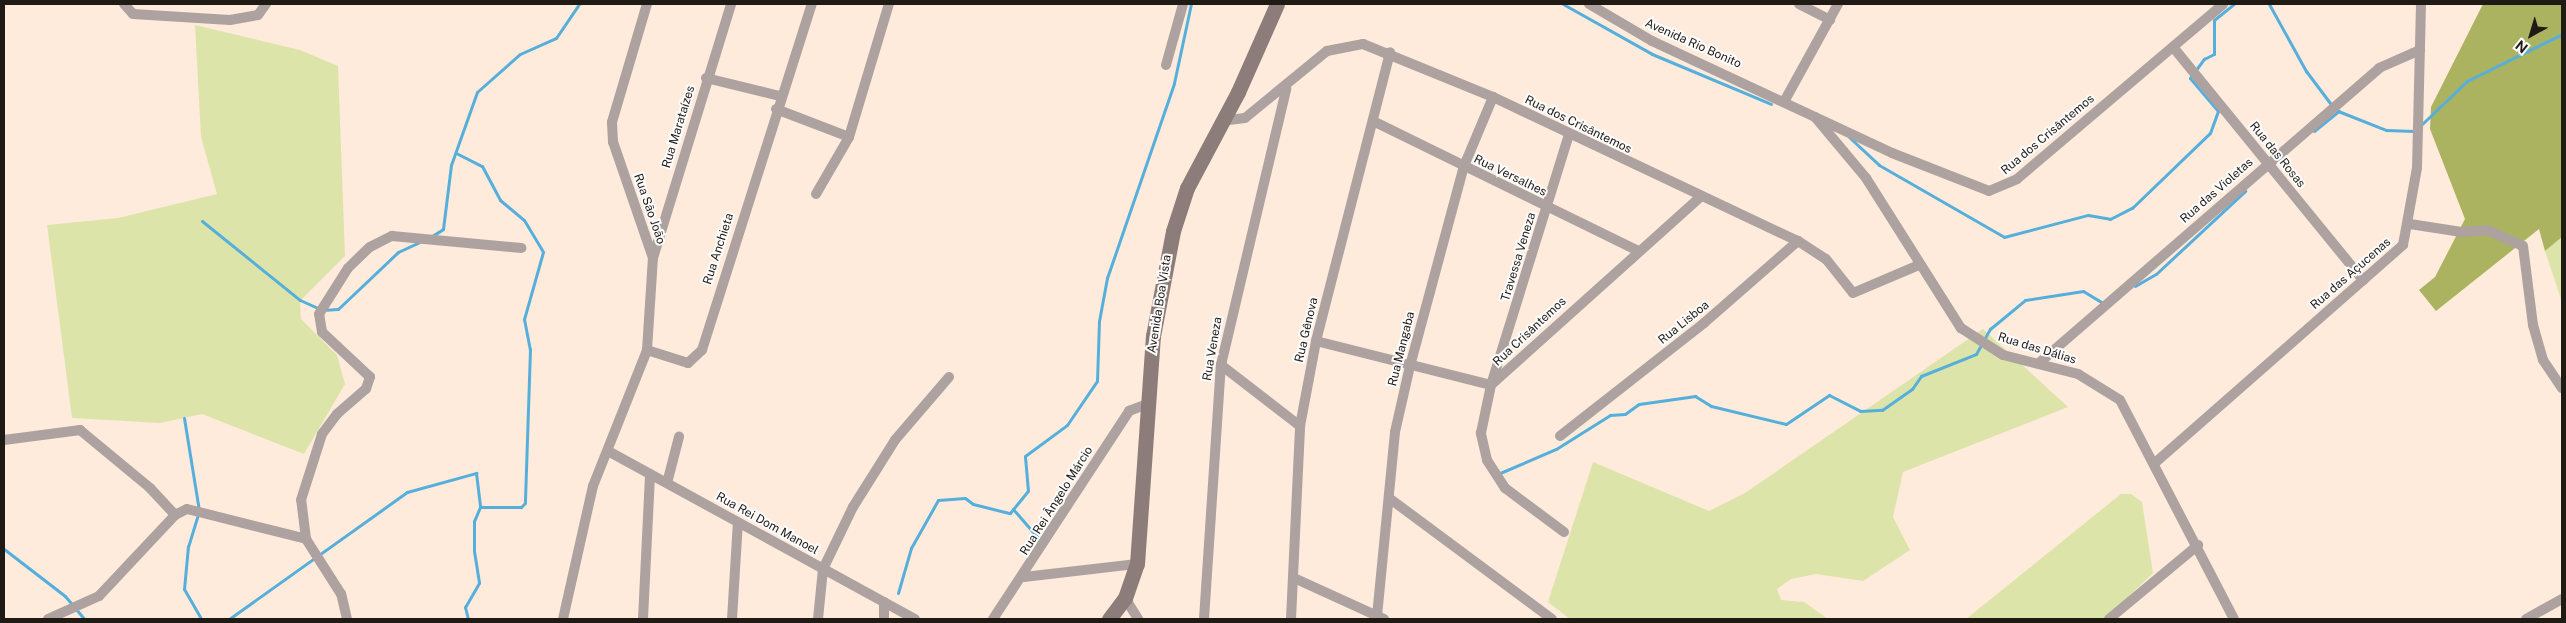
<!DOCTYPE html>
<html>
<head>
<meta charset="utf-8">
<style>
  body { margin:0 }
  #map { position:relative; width:2566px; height:623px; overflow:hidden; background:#feebdc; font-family:"Public Sans",sans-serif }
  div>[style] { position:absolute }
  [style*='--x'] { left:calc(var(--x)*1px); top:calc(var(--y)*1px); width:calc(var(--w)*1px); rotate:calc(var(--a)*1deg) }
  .green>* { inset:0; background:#dde4aa }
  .forest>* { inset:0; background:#abb260 }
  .stream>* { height:3px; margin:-1.5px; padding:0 1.5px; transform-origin:1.5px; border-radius:1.5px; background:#56afdb }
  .street>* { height:10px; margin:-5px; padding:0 5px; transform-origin:5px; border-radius:5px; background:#ada2a0 }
  .secondary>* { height:15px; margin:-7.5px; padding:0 7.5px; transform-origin:7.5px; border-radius:7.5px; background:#8d7d7a }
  span { translate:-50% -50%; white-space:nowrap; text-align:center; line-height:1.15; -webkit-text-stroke:4px #fcfcfc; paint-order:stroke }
  .street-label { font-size:12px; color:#201a14 }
  .frame { position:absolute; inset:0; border:5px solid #201a14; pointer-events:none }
  .north { position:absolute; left:2506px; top:10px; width:50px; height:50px; -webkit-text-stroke:4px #fcfcfc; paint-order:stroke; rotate:219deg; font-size:14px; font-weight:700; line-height:20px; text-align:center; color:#201a14 }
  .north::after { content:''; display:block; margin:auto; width:18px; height:22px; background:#201a14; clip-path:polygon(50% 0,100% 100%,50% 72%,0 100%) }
</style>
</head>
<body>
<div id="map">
  <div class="green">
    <i style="clip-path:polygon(195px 25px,300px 50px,338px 66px,345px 256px,300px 301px,301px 319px,337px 355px,345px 384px,304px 454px,202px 414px,160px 423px,72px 418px,47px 225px,118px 218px,217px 194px,201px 137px)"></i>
    <i style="clip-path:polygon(2562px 237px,2562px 302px,2545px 251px)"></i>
    <i style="clip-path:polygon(1983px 329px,2068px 407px,1903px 472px,1893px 517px,1910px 550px,1863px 581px,1816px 574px,1791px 579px,1777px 589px,1781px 600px,1804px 602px,1828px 619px,1570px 619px,1548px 602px,1593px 462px,1709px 511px,1745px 493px)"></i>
    <i style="clip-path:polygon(2121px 494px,2131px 494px,2142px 502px,2153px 573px,2105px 619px,1966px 619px)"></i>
  </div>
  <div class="forest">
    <i style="clip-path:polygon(2483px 4px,2562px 4px,2562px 237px,2545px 251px,2539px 229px,2436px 311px,2419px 290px,2435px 277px,2465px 219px,2430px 129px,2431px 107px)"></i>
  </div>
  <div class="stream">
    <i style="--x:1563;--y:4;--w:102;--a:29.3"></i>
    <i style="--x:1652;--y:54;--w:129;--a:22.8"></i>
    <i style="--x:2269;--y:4;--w:77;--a:61.1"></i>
    <i style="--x:2306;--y:71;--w:45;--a:53.1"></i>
    <i style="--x:2338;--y:111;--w:52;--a:21.6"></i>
    <i style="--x:2386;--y:130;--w:28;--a:2"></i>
    <i style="--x:2421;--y:125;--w:64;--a:-43.7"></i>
    <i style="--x:2467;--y:81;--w:106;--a:-26.3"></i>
    <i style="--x:2314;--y:131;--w:32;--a:-39"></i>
    <i style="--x:1849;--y:137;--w:41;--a:43"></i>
    <i style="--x:1879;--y:165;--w:144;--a:29.9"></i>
    <i style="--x:2004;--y:237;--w:87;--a:-14.7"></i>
    <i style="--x:2088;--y:215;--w:22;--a:10"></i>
    <i style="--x:2110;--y:219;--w:25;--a:-27"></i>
    <i style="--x:2132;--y:208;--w:108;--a:-43.9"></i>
    <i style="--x:2210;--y:133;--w:23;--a:-70"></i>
    <i style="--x:2218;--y:111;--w:43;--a:-130.3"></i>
    <i style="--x:2190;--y:78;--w:24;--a:-54"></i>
    <i style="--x:2204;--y:59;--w:11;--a:-27"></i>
    <i style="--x:2214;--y:54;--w:34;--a:-90"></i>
    <i style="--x:2214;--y:20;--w:26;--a:-39"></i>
    <i style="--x:456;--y:153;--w:29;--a:27"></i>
    <i style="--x:482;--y:166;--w:38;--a:62"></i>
    <i style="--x:500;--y:200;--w:31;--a:40"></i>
    <i style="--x:524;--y:220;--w:37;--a:59"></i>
    <i style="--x:543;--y:252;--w:70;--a:105.8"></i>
    <i style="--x:524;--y:319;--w:31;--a:79"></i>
    <i style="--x:530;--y:349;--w:154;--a:91.9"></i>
    <i style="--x:525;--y:503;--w:6;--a:135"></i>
    <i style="--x:521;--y:507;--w:41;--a:180"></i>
    <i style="--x:202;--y:221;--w:126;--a:38.9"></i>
    <i style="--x:300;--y:300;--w:24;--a:24"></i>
    <i style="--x:322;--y:310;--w:16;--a:-4"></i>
    <i style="--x:338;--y:309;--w:83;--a:-43.5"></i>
    <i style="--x:398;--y:252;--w:23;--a:-25"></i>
    <i style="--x:432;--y:236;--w:13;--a:-32"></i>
    <i style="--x:443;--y:229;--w:64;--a:-82.9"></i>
    <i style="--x:451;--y:165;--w:77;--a:-70.4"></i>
    <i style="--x:477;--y:92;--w:57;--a:-41.5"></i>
    <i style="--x:520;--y:54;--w:39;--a:-24"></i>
    <i style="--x:556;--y:38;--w:41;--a:-55.9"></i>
    <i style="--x:2135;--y:286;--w:24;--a:-30"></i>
    <i style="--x:2156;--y:274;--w:122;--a:-43"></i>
    <i style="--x:184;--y:418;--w:94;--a:80.8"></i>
    <i style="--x:199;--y:511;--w:37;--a:107"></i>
    <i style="--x:188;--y:546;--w:43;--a:95.3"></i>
    <i style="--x:184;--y:589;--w:34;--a:60"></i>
    <i style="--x:1500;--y:473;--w:61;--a:-23.2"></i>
    <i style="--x:1556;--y:449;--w:64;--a:-32.2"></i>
    <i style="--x:1610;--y:415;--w:15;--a:-4"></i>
    <i style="--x:1625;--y:414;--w:17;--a:-36"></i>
    <i style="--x:1639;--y:404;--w:57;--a:-8.1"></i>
    <i style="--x:1695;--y:396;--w:19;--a:32"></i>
    <i style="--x:1711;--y:406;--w:77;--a:13.5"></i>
    <i style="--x:1786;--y:424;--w:52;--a:-34"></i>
    <i style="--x:1829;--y:395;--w:35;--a:27"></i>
    <i style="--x:1860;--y:411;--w:22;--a:-3"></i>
    <i style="--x:1882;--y:410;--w:37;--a:-35"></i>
    <i style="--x:1912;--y:389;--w:16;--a:-55"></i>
    <i style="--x:1921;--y:376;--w:59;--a:-21.8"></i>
    <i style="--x:1976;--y:354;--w:29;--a:-61"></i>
    <i style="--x:1990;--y:329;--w:45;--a:-39.6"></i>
    <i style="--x:2025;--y:300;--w:59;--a:-8.8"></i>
    <i style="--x:2083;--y:291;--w:23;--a:31"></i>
    <i style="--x:1013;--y:509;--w:37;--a:49"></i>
    <i style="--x:1037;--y:537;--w:7;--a:82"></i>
    <i style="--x:4;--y:549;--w:77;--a:37.6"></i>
    <i style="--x:65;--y:596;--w:30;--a:50"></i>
    <i style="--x:898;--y:593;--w:47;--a:-73.9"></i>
    <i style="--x:911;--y:548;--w:55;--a:-60.6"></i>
    <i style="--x:938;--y:500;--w:27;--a:-4"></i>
    <i style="--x:965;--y:498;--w:10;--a:37"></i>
    <i style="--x:973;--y:504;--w:38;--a:14"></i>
    <i style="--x:1010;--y:513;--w:28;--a:-51"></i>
    <i style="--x:1028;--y:491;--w:35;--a:-95"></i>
    <i style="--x:1025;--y:456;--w:52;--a:-36.4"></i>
    <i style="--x:1067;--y:425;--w:53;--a:-55.7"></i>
    <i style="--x:1097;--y:381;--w:60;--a:-88.1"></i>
    <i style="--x:1099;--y:321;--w:44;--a:-79.5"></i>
    <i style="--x:1107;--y:278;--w:206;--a:-71"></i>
    <i style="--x:1174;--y:83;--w:81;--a:-77.9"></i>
    <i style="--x:229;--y:619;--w:219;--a:-35.5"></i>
    <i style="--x:407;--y:492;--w:72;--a:-15.4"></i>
    <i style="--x:476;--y:473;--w:34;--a:83"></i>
    <i style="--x:480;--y:507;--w:15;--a:113"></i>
    <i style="--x:474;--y:521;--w:30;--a:90"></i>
    <i style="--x:474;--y:551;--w:32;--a:81"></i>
    <i style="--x:479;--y:583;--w:28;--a:120"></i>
    <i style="--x:465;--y:607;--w:12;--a:76"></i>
  </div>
  <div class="street">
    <i style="--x:124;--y:4;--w:13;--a:48"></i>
    <i style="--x:133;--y:14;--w:97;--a:3.5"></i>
    <i style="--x:230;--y:20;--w:28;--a:-10"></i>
    <i style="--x:258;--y:15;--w:14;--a:-54"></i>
    <i style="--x:1589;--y:4;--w:73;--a:30.4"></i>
    <i style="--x:1652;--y:41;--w:265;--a:25"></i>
    <i style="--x:1892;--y:153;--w:104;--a:21.4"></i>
    <i style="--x:1989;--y:191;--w:30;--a:-23"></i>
    <i style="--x:2017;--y:179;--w:270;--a:-40.3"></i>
    <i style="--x:1799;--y:4;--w:35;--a:27"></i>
    <i style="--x:2173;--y:47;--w:301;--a:50.8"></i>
    <i style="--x:1166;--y:65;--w:63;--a:-74.4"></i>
    <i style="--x:706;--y:78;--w:76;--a:13.7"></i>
    <i style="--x:1785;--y:100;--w:110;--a:-61.1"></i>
    <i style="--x:776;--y:109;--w:78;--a:21"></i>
    <i style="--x:1815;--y:117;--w:80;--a:50.1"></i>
    <i style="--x:1866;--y:178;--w:178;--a:57.7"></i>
    <i style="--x:1961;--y:328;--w:50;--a:32.7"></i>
    <i style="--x:2003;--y:355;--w:77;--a:14.2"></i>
    <i style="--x:2078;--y:374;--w:49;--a:31.8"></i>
    <i style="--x:2120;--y:400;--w:247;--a:62.5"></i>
    <i style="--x:1221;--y:121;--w:24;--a:-7"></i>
    <i style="--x:1245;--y:118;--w:106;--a:-39.3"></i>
    <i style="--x:1327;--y:51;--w:37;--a:-11"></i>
    <i style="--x:1363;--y:44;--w:140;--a:22.2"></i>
    <i style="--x:1493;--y:97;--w:337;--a:25.3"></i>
    <i style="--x:1798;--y:241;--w:33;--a:33"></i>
    <i style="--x:1826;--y:259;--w:43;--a:51.5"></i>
    <i style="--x:1853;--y:293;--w:72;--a:-23"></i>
    <i style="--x:1373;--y:121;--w:295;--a:26.1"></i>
    <i style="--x:816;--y:194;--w:66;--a:-59.9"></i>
    <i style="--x:849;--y:137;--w:139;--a:-73.3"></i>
    <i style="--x:2410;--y:224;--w:52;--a:8.9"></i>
    <i style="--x:2461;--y:232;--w:26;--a:-4"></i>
    <i style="--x:2487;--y:230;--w:39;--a:24"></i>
    <i style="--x:2523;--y:246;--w:80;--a:82.8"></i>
    <i style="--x:2533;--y:325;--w:36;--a:74"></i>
    <i style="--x:2543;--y:360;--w:34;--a:56"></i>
    <i style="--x:653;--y:258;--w:266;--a:-72.9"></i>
    <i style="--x:1316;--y:341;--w:180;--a:14.1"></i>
    <i style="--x:647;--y:350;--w:43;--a:17.6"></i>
    <i style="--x:688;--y:363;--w:19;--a:-43"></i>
    <i style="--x:702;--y:350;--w:363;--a:-72.4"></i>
    <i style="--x:2039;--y:363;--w:450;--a:-40.9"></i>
    <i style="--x:2379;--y:68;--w:45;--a:-23.7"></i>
    <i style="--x:1221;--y:365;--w:100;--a:37.7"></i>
    <i style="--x:1492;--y:384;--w:278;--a:-41.9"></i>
    <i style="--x:1560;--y:436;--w:183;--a:-38.1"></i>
    <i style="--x:1704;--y:323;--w:125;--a:-41.1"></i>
    <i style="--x:4;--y:440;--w:77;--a:-7.5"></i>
    <i style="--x:80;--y:430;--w:91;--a:39.6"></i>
    <i style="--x:150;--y:488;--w:37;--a:47"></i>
    <i style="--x:608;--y:451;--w:350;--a:28.7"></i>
    <i style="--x:2156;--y:462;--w:329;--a:-41.3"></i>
    <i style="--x:2403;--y:245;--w:78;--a:-79.7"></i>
    <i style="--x:2417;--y:168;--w:164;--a:-88.6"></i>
    <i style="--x:667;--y:483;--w:48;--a:-75.4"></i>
    <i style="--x:1389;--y:498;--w:203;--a:36.6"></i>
    <i style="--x:1564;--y:532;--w:74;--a:-143.3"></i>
    <i style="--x:1505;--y:488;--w:33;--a:-123"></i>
    <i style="--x:1487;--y:460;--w:28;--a:-103"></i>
    <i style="--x:1481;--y:433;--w:49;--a:-78.2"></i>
    <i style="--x:1491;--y:385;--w:262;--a:-72.7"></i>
    <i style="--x:1024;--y:577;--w:114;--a:-6.6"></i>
    <i style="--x:1294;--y:578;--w:99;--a:24.5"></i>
    <i style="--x:1125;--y:598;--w:25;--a:58"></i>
    <i style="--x:1377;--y:616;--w:185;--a:-84.4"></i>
    <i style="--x:1395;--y:432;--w:68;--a:-77.2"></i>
    <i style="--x:1410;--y:366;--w:207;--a:-74.9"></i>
    <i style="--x:1464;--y:166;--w:75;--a:-67.2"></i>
    <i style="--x:48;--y:619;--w:56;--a:-24.3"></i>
    <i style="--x:99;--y:596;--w:111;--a:-46.8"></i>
    <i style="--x:175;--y:515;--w:13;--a:-27"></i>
    <i style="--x:187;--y:509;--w:123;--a:14.1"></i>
    <i style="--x:347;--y:619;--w:26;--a:-103"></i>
    <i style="--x:341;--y:594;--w:65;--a:-122.5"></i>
    <i style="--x:306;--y:539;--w:39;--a:-97"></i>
    <i style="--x:301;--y:500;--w:69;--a:-72.3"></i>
    <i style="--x:322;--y:434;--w:25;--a:-53"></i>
    <i style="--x:337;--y:414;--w:38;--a:-41"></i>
    <i style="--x:366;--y:389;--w:13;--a:-72"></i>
    <i style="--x:370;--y:377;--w:66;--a:-136.8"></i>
    <i style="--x:322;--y:332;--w:18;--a:-99"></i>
    <i style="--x:319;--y:314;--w:54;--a:-57.8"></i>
    <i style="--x:348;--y:268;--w:30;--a:-44"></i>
    <i style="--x:370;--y:247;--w:25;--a:-27"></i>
    <i style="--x:392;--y:236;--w:130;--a:5.3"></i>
    <i style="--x:563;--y:619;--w:136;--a:-77.3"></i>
    <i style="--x:593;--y:486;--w:146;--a:-68.3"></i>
    <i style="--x:647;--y:350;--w:92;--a:-86.3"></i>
    <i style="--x:653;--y:258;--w:123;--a:-109"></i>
    <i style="--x:613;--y:142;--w:20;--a:-93"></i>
    <i style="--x:612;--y:122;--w:123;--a:-73.5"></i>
    <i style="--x:643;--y:619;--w:145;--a:-87.2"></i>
    <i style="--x:732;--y:619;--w:97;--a:-86.5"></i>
    <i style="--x:818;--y:619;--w:50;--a:-84.3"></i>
    <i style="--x:823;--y:569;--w:69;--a:-64.2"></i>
    <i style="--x:853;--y:507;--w:79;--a:-57.9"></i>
    <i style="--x:895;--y:440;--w:83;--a:-49.4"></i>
    <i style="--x:884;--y:619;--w:17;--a:-90"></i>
    <i style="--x:993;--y:619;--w:249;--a:-56.8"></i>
    <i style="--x:1129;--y:411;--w:19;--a:-21"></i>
    <i style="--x:1204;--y:619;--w:255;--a:-86.2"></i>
    <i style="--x:1221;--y:365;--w:284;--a:-76.7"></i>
    <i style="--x:1291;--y:619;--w:193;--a:-87.3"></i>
    <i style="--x:1300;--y:426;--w:86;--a:-79.3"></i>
    <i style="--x:1316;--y:341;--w:298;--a:-75.6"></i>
    <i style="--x:2109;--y:619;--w:116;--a:-39.7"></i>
    <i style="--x:2526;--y:619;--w:41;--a:-29.1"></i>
  </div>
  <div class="secondary">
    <i style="--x:1109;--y:619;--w:26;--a:-53"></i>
    <i style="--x:1125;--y:598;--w:36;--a:-71"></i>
    <i style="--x:1137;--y:564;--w:229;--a:-86"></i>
    <i style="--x:1153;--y:336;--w:107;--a:-79.2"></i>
    <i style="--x:1173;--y:231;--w:45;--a:-72"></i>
    <i style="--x:1187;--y:188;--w:109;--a:-62"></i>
    <i style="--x:1238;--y:92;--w:96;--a:-66.1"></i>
  </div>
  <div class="street-label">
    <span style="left:1693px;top:44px;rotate:24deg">Avenida Rio Bonito</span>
    <span style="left:1578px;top:125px;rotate:26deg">Rua dos Crisântemos</span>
    <span style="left:679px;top:127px;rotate:-73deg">Rua Marataízes</span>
    <span style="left:2048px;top:135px;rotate:-40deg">Rua dos Crisântemos</span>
    <span style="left:2277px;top:155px;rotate:51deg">Rua das Rosas</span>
    <span style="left:1510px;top:176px;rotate:26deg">Rua Versalhes</span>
    <span style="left:2217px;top:191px;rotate:-41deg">Rua das Violetas</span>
    <span style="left:649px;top:209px;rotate:71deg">Rua São João</span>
    <span style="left:719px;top:249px;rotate:-72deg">Rua Anchieta</span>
    <span style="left:1519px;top:257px;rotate:-73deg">Travessa Veneza</span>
    <span style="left:2351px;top:274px;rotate:-41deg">Rua das Açucenas</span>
    <span style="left:1160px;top:304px;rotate:-81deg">Avenida Boa Vista</span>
    <span style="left:1684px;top:323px;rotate:-39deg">Rua Lisboa</span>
    <span style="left:1307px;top:330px;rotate:-77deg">Rua Gênova</span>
    <span style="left:1530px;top:332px;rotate:-43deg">Rua Crisântemos</span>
    <span style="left:1213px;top:349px;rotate:-80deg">Rua Veneza</span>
    <span style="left:1402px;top:349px;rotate:-76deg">Rua Mangaba</span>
    <span style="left:2037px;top:349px;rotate:17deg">Rua das Dálias</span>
    <span style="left:1057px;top:501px;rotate:-58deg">Rua Rei Ângelo Márcio</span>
    <span style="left:767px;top:524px;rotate:29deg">Rua Rei Dom Manoel</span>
  </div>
  <div class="frame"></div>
  <div class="north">N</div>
</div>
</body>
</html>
